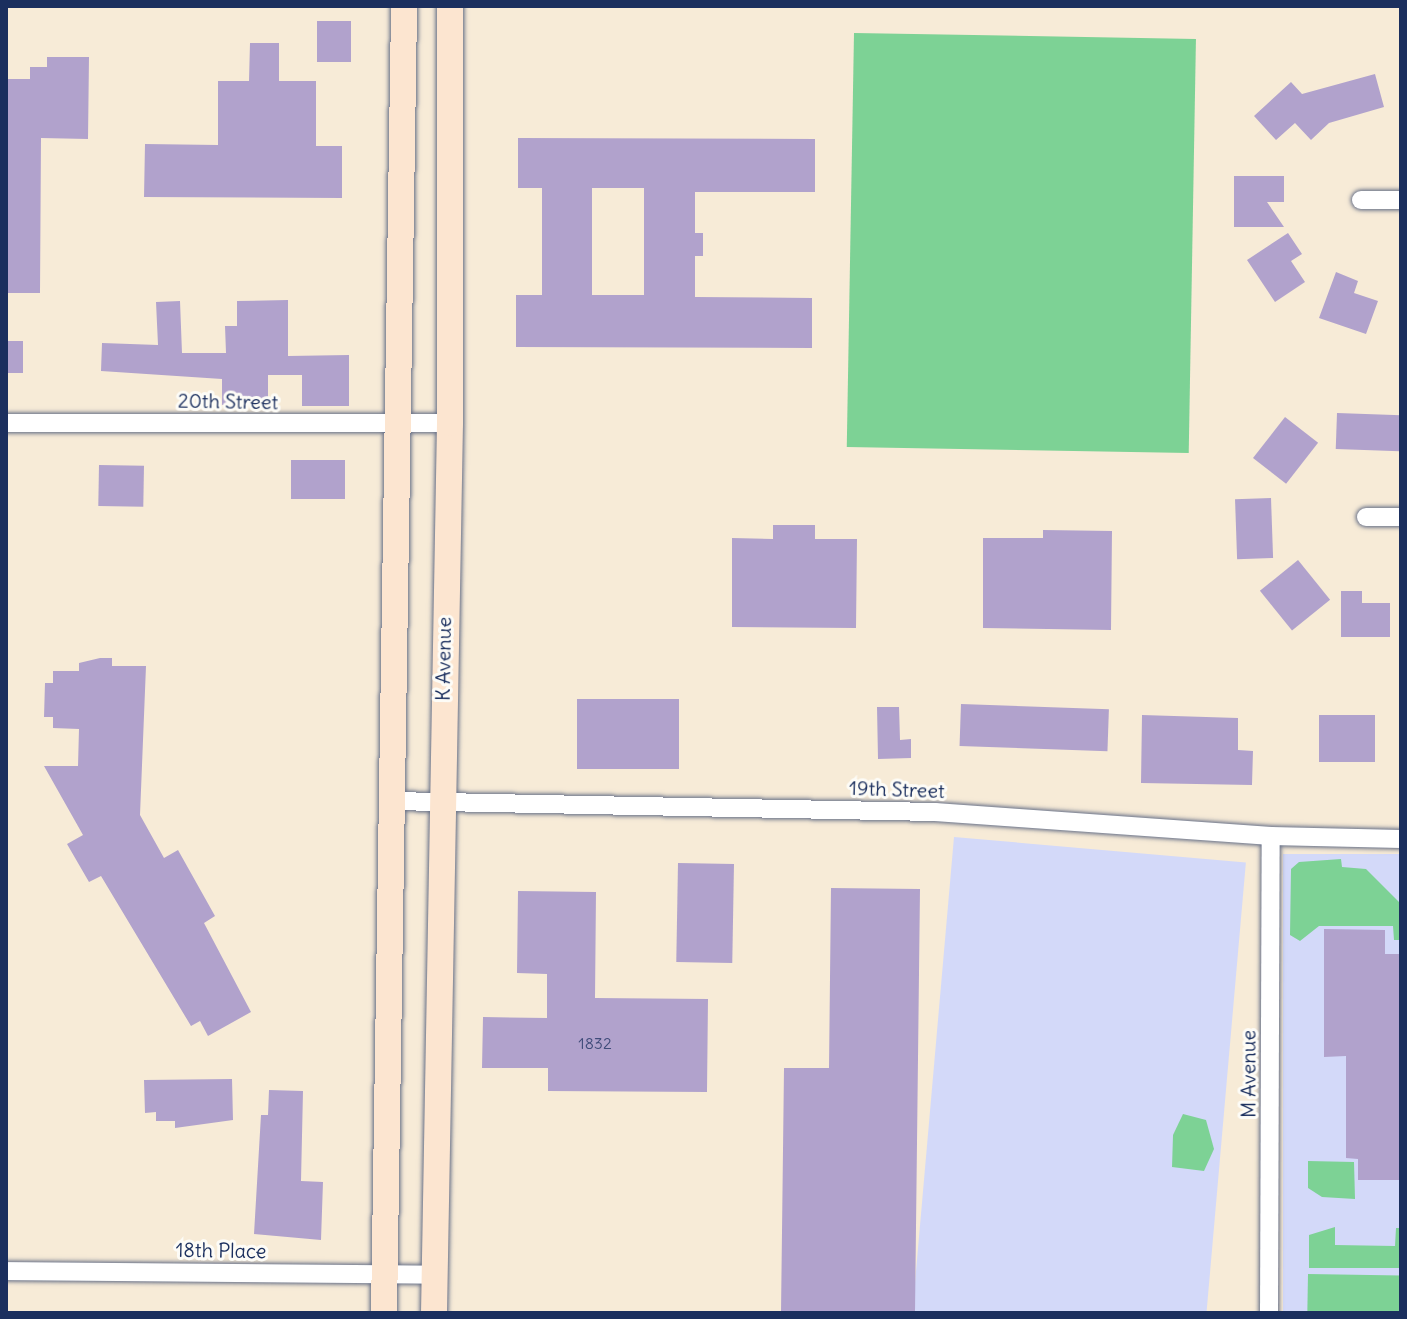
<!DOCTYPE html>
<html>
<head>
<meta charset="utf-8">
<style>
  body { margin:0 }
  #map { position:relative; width:1407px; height:1319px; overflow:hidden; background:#f7ebd7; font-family:Delius,sans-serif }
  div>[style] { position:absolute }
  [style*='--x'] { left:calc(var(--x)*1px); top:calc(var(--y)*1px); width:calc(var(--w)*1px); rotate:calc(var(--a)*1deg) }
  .built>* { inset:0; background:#d3d9f9; transform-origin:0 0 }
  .green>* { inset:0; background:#7dd295; transform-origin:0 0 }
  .building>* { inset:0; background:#b1a2cc; transform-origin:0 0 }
  .roads { filter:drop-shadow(0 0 2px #687188) drop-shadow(0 0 2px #687188) }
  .street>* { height:18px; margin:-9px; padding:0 9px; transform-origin:9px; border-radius:9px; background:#fff }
  .secondary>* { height:26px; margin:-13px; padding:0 13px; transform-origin:13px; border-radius:13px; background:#fce5d0 }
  span { translate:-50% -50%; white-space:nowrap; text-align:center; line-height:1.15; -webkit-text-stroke:6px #fdfcf7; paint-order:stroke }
  .number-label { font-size:16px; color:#404c7a }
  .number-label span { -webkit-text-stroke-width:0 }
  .street-label { font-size:20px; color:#1b2f5e }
  .frame { position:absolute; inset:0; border:8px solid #1b2f5e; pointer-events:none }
</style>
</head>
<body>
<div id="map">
  <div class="built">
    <i style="left:954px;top:837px;width:293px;height:476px;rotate:5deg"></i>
    <i style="left:1283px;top:854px;width:118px;height:459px"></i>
  </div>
  <div class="green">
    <i style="left:854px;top:33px;width:342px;height:414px;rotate:1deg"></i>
    <i style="clip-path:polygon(1341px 859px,1342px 867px,1366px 869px,1401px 904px,1401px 940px,1394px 940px,1393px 926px,1319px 926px,1300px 941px,1290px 935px,1291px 869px,1299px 862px)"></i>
    <i style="clip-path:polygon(1183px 1114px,1206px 1120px,1214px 1149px,1204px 1171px,1172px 1167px,1173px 1135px)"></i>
    <i style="clip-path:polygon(1308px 1161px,1354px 1162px,1355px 1199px,1322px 1197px,1308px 1188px)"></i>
    <i style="clip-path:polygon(1335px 1227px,1335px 1245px,1395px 1246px,1396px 1228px,1401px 1228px,1401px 1268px,1309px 1268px,1309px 1235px)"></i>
    <i style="left:1308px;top:1274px;width:93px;height:39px;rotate:1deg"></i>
  </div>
  <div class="building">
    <i style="left:317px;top:21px;width:34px;height:41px"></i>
    <i style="clip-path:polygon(250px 43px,279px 43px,279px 81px,316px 81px,316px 146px,342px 146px,342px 198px,144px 197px,145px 144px,218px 145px,218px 81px,249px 81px)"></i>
    <i style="clip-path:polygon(47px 57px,89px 57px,88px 139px,41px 138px,40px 293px,6px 293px,6px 79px,30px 79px,30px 67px,47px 67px)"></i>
    <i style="clip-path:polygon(1375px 74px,1384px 107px,1329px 123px,1311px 140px,1295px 123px,1276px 140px,1254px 116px,1291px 82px,1302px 94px)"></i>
    <i style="clip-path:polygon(evenodd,518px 138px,815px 139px,815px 192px,695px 192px,695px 233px,703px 233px,703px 256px,695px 256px,695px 297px,812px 298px,812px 348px,516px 347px,516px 295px,542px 295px,542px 188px,518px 188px,518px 138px,592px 188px,644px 188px,644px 295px,592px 295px,592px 188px)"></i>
    <i style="clip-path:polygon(1234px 176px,1284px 176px,1284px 202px,1267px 202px,1284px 227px,1234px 227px)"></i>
    <i style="clip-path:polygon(1288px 233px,1302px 254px,1291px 261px,1305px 282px,1275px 302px,1247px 260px)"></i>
    <i style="clip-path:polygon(1336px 272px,1358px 281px,1354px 293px,1378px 301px,1366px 334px,1319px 318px)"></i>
    <i style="clip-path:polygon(288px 300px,288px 356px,349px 355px,349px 406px,302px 406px,302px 375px,268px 375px,268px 405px,222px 405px,222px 379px,101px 371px,102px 343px,158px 345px,156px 302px,180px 301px,182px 353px,226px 353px,225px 326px,237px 326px,237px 301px)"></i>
    <i style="left:6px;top:341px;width:17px;height:32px"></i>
    <i style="left:1337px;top:413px;width:64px;height:36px;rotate:2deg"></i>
    <i style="left:1285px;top:417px;width:42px;height:52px;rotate:38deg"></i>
    <i style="left:291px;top:460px;width:54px;height:39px"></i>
    <i style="left:99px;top:465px;width:45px;height:41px;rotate:1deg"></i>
    <i style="left:1271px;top:498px;width:60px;height:36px;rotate:88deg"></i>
    <i style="clip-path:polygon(773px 525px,815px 525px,815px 539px,857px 539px,856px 628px,732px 627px,732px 538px,773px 539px)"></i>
    <i style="clip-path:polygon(1043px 530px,1112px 531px,1111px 630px,983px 628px,983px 538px,1043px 538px)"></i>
    <i style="left:1298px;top:560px;width:51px;height:49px;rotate:51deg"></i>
    <i style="clip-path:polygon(1341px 591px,1362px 591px,1362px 603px,1390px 603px,1390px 637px,1341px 637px)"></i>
    <i style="clip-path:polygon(100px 658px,112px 658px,112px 666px,146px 666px,140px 815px,164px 858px,178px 850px,215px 916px,204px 923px,251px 1012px,208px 1036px,200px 1021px,191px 1026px,101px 876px,89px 882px,67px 844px,83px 835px,44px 766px,78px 766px,79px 729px,53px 728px,53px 717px,44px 717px,45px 683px,53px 683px,53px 671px,79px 671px,79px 663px)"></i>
    <i style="left:679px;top:699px;width:70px;height:102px;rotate:90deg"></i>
    <i style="left:961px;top:704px;width:148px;height:42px;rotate:2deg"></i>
    <i style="clip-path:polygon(877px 707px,899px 707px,900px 740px,911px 739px,911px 758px,878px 759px)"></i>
    <i style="clip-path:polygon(1142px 715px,1238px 718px,1238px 750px,1253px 751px,1252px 785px,1141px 783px)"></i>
    <i style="left:1319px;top:715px;width:56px;height:47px"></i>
    <i style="left:678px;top:863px;width:56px;height:99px;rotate:1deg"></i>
    <i style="clip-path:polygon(831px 888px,920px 889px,915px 1313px,781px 1313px,784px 1068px,829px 1068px)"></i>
    <i style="clip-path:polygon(518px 891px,596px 892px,595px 998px,708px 999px,707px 1092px,548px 1091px,548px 1068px,482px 1068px,483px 1017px,547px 1018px,547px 974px,517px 973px)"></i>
    <i style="clip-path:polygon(1324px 929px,1385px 930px,1385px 954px,1401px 954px,1401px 1180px,1358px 1180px,1358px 1159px,1346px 1158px,1346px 1056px,1324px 1057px)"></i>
    <i style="clip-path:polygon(232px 1079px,233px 1120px,175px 1128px,175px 1121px,156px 1121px,156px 1112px,145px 1113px,144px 1080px)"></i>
    <i style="clip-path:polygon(269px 1090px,303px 1091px,301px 1181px,323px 1182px,321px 1240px,254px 1234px,261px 1115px,268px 1115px)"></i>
  </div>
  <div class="roads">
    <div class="street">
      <i style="--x:1361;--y:200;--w:40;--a:0"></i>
      <i style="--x:6;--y:423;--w:444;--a:0"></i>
      <i style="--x:1366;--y:517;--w:35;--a:0"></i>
      <i style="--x:391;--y:801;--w:544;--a:1.16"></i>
      <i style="--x:935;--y:812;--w:337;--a:4.1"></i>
      <i style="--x:1271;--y:836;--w:130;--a:1.3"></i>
      <i style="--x:6;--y:1271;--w:428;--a:0.5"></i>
      <i style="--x:1269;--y:1313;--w:477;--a:-89.8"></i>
    </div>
    <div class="secondary">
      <i style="--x:384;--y:1313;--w:1307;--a:-89.12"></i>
      <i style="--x:434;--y:1313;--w:890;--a:-88.97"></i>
      <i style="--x:450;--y:423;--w:417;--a:-90"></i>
    </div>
  </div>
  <div class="number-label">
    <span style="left:595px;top:1043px">1832</span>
  </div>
  <div class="street-label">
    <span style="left:228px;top:401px;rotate:1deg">20th Street</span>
    <span style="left:443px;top:659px;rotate:-89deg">K Avenue</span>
    <span style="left:897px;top:789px;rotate:2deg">19th Street</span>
    <span style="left:1248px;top:1074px;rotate:-90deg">M Avenue</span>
    <span style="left:221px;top:1250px;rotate:1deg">18th Place</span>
  </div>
  <div class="frame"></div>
</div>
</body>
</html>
